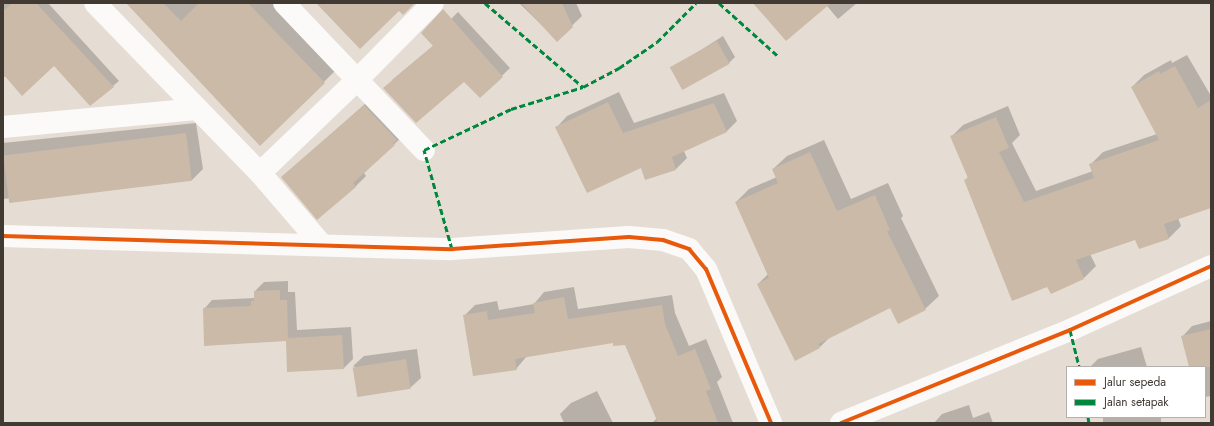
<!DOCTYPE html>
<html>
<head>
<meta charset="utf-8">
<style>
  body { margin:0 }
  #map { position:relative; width:1214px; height:426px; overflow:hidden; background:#e5ddd4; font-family:Jost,sans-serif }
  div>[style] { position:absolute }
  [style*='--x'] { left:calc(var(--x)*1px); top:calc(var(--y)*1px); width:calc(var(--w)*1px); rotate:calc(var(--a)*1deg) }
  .shadow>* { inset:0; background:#0003; transform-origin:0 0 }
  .building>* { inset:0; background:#cabaa7; transform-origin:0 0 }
  .minor>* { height:22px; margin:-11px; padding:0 11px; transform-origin:11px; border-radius:11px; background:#fbfaf9 }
  .quiet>* { height:3px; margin-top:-1.5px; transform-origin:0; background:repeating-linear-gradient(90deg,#00873e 0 6px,transparent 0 9px) }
  .cycleway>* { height:4px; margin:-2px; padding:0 2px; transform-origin:2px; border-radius:2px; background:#e8590c }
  span { translate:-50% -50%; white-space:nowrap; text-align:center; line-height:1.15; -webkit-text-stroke:3px #fff; paint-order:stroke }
  .frame { position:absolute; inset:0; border:4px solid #403a33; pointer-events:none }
  .legend { position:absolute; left:1066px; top:366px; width:140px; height:52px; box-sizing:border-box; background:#fff; border:1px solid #b3b0ad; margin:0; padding:5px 7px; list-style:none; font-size:12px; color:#403a33 }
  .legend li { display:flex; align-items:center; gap:8px; height:20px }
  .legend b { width:20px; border:1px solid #b3b0ad }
</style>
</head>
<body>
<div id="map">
  <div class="shadow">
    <i style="clip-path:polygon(3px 3px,48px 3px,119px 81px,113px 86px,54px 65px,3px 77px)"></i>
    <i style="clip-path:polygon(127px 3px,275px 3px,338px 68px,260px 145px)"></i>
    <i style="clip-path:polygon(519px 3px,576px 3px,582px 16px,557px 40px)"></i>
    <i style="clip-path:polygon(753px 3px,857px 3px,838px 19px,827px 6px,786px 39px)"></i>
    <i style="clip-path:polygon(458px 12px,510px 68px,480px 97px,465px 81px,392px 80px,434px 45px,429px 41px)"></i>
    <i style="clip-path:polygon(723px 36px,735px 57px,729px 63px,671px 69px)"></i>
    <i style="clip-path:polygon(1187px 55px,1211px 96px,1211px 207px,1178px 218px,1181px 226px,1169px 238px,1135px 238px,1090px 254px,1096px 266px,1084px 278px,965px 181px,968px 177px,951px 137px,963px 125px,1008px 106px,1020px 135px,1012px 143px,1036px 191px,1093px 171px,1091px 164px,1103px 152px,1157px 134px,1132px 87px,1144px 75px,1171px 60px,1172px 63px)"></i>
    <i style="clip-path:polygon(619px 92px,634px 123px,724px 93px,737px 121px,727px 131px,684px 151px,687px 158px,676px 169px,646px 179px,641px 166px,557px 127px,567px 116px)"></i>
    <i style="clip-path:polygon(375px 95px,405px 134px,364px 173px,366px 176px,356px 186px,317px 218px,283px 177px)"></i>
    <i style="clip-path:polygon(196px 123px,203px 169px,192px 180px,3px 199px,3px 143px)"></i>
    <i style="clip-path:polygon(824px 140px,851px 199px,888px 183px,903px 216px,901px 218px,939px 296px,925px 309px,891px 307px,830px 337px,820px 347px,758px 284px,768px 274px,736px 202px,749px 189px,777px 177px,773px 169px,787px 156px)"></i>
    <i style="clip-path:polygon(288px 281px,288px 292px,295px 292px,297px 330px,351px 327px,353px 359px,344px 368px,288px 371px,287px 340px,204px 309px,212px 300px,255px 298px,255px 291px,264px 282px)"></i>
    <i style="clip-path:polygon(574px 287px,578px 309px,672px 295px,675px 313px,689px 346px,706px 339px,722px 377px,717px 382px,733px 423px,652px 423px,657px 418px,626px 344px,614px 342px,527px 356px,516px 369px,464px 316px,475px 305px,497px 301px,499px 310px,534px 304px,544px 292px)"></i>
    <i style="clip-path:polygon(1211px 321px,1211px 396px,1205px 397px,1205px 367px,1190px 367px,1182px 337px,1192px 326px)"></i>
    <i style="clip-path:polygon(1141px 347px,1147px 367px,1090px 367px,1098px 359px)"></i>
    <i style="clip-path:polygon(417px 349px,421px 378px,410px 388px,353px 366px,364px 356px)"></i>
    <i style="clip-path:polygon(597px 391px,613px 423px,564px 423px,560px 414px,571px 403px)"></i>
    <i style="clip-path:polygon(969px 405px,973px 418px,989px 412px,993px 423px,934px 423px,942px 414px)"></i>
    <i style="left:1103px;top:417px;width:58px;height:6px"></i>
  </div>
  <div class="building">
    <i style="clip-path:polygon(12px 3px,36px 3px,114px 87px,90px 106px,54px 66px,22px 96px,3px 74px,3px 11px)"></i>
    <i style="clip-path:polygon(126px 3px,163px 3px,181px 21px,199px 3px,248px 3px,325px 83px,260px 146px)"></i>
    <i style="clip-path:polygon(316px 3px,415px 3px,403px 15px,399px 11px,360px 49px)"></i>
    <i style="clip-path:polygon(521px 3px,562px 3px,573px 27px,557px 42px)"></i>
    <i style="clip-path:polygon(753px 3px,831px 3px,786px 41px)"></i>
    <i style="clip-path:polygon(443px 9px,503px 77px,480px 98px,464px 82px,416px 123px,383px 88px,433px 46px,421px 33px)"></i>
    <i style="left:717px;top:41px;width:26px;height:54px;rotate:61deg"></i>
    <i style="clip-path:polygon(1175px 66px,1198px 108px,1211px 100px,1211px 208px,1164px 224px,1169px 239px,1139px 249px,1135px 240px,1076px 260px,1084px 279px,1051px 294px,1047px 287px,1012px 301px,964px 180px,968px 178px,950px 136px,996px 117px,1009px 148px,999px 152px,1024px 202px,1094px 178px,1089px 164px,1159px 140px,1131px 87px,1159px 71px,1160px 74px)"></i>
    <i style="clip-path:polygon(608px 102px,623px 133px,714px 103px,727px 132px,672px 157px,676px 170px,645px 180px,641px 168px,587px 193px,555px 127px)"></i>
    <i style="clip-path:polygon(364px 105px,397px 140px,393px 143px,395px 145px,353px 183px,356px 187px,317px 220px,281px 177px)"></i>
    <i style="left:186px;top:133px;width:48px;height:184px;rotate:83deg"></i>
    <i style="clip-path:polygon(810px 152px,837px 211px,875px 195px,890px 230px,887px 231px,926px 310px,898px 324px,890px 308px,818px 344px,820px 348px,795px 361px,757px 284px,769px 278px,735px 202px,778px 183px,772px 169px)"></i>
    <i style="clip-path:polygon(280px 290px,280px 300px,287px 300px,288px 338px,342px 335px,344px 369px,287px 372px,286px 341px,204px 346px,203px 308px,251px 306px,251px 301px,254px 301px,254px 291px)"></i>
    <i style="clip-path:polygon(564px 297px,568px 319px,662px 305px,665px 324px,678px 356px,695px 349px,711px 389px,706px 391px,718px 423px,658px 423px,625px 345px,613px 346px,613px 343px,515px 359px,517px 370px,473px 376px,463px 315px,487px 311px,488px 320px,535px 313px,533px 303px)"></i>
    <i style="clip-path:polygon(1211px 329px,1211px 367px,1189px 367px,1181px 336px)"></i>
    <i style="left:406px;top:359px;width:30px;height:54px;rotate:81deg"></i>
  </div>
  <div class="minor">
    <i style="--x:95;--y:3;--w:237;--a:45.9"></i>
    <i style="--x:260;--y:173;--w:95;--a:49.3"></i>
    <i style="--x:284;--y:3;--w:203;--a:46.4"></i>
    <i style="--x:3;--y:127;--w:194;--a:-5.3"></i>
    <i style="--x:260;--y:173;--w:137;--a:-43.8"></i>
    <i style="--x:359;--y:78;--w:105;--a:-45.4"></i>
    <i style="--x:3;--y:236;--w:449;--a:1.7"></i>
    <i style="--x:452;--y:249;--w:177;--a:-3.9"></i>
    <i style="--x:629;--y:237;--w:34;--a:5"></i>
    <i style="--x:663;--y:240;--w:28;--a:19"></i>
    <i style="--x:689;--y:249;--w:26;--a:50"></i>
    <i style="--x:706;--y:269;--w:167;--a:67.1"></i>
    <i style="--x:841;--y:423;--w:247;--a:-22.1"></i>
    <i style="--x:1070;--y:330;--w:155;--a:-24.4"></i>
  </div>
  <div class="quiet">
    <i style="--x:485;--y:3;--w:129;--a:40.6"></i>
    <i style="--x:719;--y:3;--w:79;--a:41.9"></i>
    <i style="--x:452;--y:249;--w:103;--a:-105.8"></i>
    <i style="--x:424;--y:150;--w:96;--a:-25.2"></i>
    <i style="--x:511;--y:109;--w:75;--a:-17"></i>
    <i style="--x:583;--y:87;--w:41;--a:-27.8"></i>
    <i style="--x:619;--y:68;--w:46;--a:-34.4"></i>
    <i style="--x:657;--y:42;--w:55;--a:-45"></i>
    <i style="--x:1070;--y:330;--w:38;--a:76"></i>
    <i style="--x:1088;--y:417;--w:6;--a:81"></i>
  </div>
  <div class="cycleway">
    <i style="--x:3;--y:236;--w:449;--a:1.7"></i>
    <i style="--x:452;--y:249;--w:177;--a:-3.9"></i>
    <i style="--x:629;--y:237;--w:34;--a:5"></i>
    <i style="--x:663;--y:240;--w:28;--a:19"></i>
    <i style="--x:689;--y:249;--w:26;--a:50"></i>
    <i style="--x:706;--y:269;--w:167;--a:67.1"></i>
    <i style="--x:841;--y:423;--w:247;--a:-22.1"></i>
    <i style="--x:1070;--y:330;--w:155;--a:-24.4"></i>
  </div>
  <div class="frame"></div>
  <ul class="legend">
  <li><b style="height:5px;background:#e8590c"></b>Jalur sepeda</li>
  <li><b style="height:5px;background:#00873e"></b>Jalan setapak</li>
  </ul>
</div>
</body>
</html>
